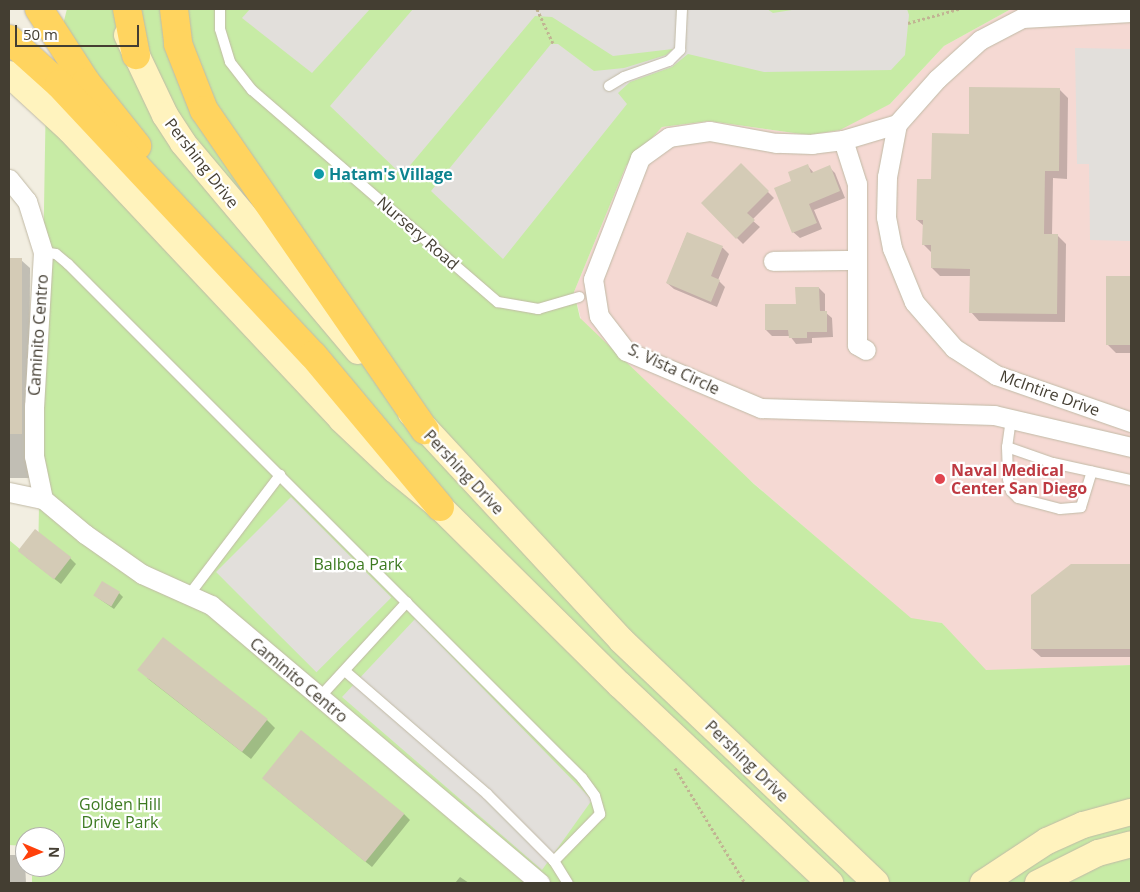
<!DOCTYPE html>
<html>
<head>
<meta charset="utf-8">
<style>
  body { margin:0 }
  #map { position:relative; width:1140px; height:892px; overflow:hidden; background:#f2eee1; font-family:"Open Sans",sans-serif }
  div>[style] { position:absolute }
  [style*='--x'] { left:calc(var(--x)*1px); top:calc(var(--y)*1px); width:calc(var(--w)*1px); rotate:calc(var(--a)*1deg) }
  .medical>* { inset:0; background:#f5d9d3 }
  .green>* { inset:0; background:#c7eba5 }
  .parking>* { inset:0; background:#e2dfdb; transform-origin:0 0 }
  .shadow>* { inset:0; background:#0003 }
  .building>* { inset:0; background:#d4cbb6; transform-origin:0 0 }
  .path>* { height:3px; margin-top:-1.5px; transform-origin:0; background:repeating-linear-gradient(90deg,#c1b493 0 2.5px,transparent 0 5px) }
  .roads { filter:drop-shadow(0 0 1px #c1baa6) drop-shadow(0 0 1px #c1baa6) }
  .service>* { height:10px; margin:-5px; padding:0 5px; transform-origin:5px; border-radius:5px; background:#fff }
  .minor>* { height:19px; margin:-9.5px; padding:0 9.5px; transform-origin:9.5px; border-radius:9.5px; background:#fff }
  .secondary>* { height:26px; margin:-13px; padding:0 13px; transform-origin:13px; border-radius:13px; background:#fff3be }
  .motorway>* { height:28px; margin:-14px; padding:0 14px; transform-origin:14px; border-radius:14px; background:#ffd45f }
  .dots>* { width:14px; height:14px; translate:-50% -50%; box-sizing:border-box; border:2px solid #fff; border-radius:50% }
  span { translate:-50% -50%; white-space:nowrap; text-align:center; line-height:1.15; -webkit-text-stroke:4.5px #fff; paint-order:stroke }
  .street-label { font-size:16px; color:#443e32 }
  .culture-label { font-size:16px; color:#0d838f; font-weight:700 }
  .left { translate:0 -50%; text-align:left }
  .health-label { font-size:16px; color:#be3a42; font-weight:700 }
  .park-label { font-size:16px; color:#3d7a21 }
  .frame { position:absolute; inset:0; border:10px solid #443e32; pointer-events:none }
  .north { position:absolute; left:15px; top:827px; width:50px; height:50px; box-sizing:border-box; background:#fff; border:1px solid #b4b2ad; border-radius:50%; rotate:91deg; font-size:14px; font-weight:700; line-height:20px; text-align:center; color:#443e32 }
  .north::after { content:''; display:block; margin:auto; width:18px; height:22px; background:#ff400b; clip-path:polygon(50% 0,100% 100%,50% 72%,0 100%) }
  .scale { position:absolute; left:15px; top:25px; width:124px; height:22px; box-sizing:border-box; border:2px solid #443e32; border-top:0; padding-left:6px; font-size:15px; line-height:18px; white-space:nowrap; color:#443e32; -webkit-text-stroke:4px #fff; paint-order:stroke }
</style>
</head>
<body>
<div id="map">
  <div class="medical">
    <i style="clip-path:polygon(1011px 9px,1131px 9px,1131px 665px,983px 672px,942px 623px,911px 619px,586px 339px,574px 292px,626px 166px,662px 127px,709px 121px,808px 135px,890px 104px,944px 46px)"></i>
  </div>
  <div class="green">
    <i style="clip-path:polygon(67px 9px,1011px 9px,944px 46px,890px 104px,840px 130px,808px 135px,709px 121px,662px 127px,626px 166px,574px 292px,580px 318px,754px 484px,911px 618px,942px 623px,986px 670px,1131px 665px,1131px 883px,32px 883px,32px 867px,55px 867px,55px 837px,25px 837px,25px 846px,9px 845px,9px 540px,38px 564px,46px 90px)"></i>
  </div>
  <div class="parking">
    <i style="clip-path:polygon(250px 9px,370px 9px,312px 73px,242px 18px)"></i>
    <i style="clip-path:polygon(413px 9px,767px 9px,773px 13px,798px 9px,907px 9px,909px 15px,905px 55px,891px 70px,764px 72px,688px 54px,672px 67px,630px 82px,618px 93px,627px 104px,503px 259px,431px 191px,551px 44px,558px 44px,594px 71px,624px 68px,666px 55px,673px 49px,613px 56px,552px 17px,535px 16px,402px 175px,330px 106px)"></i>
    <i style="clip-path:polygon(1075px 48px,1131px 49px,1131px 241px,1090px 240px,1089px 164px,1077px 164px)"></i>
    <i style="left:291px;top:497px;width:142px;height:106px;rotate:45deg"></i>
    <i style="clip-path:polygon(415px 619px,592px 800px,542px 870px,342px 697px)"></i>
  </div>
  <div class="shadow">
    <i style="clip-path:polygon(1059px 89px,1068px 98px,1067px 179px,1053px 178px,1052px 236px,1058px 236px,1066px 244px,1065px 322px,979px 321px,971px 312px,971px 276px,940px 276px,932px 268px,932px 253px,923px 244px,924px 226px,917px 220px,932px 180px,970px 135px)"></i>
    <i style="clip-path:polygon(741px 165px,774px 198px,752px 220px,760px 227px,743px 244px,702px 203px)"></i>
    <i style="clip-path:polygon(807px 165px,814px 173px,829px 167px,835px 173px,845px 198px,814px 210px,822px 229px,800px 238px,793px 232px,793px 182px)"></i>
    <i style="clip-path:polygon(687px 233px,723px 248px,729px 254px,718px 280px,725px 287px,717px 307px,674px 289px,667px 283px)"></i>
    <i style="clip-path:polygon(9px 260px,21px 260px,30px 268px,29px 478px,9px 478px)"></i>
    <i style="clip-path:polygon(1107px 277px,1131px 277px,1131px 353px,1116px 353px,1107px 344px)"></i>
    <i style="clip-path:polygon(819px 288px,825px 294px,825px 312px,832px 318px,833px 337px,812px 338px,812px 343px,796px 344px,790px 336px,772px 336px,766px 330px)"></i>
    <i style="clip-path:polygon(26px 557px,70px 558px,76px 564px,61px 584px)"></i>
    <i style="clip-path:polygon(1072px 565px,1131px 565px,1131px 657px,1041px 657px,1032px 649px)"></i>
    <i style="clip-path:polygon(119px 593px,123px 597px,114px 609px,98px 598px)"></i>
    <i style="clip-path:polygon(147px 678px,267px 720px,275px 728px,251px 759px)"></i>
    <i style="clip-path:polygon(271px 785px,404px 814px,410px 820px,372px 867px)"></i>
    <i style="clip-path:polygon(9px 855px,18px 855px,25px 862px,26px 883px,9px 883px)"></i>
    <i style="clip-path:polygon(460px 877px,469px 883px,455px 883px)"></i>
  </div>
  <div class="building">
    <i style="clip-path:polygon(969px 87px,1060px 88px,1059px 171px,1045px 171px,1044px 234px,1058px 234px,1057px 314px,969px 313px,970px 269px,931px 268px,931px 245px,922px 245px,923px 220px,916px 220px,917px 179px,931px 179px,932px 133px,969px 134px)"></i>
    <i style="clip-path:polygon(741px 163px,769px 191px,747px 213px,755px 220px,736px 239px,701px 203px)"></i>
    <i style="clip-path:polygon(808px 164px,811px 173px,830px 165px,840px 191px,809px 204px,817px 223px,792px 233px,774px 188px,791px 181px,788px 172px)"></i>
    <i style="clip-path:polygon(687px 232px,723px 246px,711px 276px,720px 280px,711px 302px,666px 283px)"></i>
    <i style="left:9px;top:258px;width:13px;height:176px"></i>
    <i style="left:1106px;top:276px;width:25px;height:69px"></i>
    <i style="clip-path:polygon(795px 287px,819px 287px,820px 311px,827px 311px,827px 332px,807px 332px,807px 338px,789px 338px,788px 330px,765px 330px,765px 304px,796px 304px)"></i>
    <i style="left:35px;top:529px;width:46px;height:28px;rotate:38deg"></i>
    <i style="clip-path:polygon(1071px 564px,1131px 564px,1131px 649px,1031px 649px,1031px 595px)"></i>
    <i style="left:102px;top:581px;width:21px;height:17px;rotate:31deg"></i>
    <i style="left:163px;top:637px;width:133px;height:42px;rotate:38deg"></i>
    <i style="left:301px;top:730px;width:133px;height:62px;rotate:39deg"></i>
  </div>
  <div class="path">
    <i style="--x:537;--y:9;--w:38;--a:65"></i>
    <i style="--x:908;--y:23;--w:53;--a:-15.4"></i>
    <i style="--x:675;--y:768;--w:135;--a:58.7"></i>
  </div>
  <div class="roads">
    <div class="service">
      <i style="--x:220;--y:9;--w:20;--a:90"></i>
      <i style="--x:220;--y:29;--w:34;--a:73"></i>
      <i style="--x:230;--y:62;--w:36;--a:52"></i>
      <i style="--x:252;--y:90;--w:325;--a:40.8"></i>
      <i style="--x:498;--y:302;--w:41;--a:9.9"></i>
      <i style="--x:538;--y:309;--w:43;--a:-16.3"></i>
      <i style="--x:609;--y:86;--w:17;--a:-31"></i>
      <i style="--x:624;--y:77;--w:48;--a:-19.6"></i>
      <i style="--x:669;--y:61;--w:16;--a:-45"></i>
      <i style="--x:680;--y:50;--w:41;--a:-87.2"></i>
      <i style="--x:43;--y:252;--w:13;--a:9"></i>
      <i style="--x:56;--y:254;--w:16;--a:40"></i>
      <i style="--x:68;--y:264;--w:727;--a:45"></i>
      <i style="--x:582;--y:778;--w:22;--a:54"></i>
      <i style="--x:595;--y:796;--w:19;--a:74"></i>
      <i style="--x:600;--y:814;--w:66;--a:134.4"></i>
      <i style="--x:554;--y:861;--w:26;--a:58"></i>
      <i style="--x:1011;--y:419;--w:28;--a:98"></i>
      <i style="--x:1007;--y:447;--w:32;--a:88"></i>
      <i style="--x:1008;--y:479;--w:12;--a:76"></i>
      <i style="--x:1011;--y:491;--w:10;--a:45"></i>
      <i style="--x:1018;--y:498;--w:43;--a:14.7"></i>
      <i style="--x:1060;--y:509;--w:21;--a:-5"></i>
      <i style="--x:1081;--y:507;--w:37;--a:-73"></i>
      <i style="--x:1007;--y:447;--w:49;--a:19.2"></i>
      <i style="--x:1053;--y:463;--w:80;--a:12.3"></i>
      <i style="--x:189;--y:595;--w:151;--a:-52.8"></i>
      <i style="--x:345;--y:671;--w:188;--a:40.9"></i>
      <i style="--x:487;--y:794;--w:95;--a:45"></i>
      <i style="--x:319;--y:698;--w:130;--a:-47.5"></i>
    </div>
    <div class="minor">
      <i style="--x:1131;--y:12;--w:109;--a:176.8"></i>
      <i style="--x:1022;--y:18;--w:47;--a:152.4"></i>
      <i style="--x:980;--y:40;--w:58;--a:137.8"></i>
      <i style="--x:937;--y:79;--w:60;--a:131.6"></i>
      <i style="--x:897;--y:124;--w:54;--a:100.7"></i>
      <i style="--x:887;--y:177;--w:40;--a:91.4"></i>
      <i style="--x:886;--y:217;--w:32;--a:79"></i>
      <i style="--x:892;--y:248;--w:58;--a:67.8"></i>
      <i style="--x:914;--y:302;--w:61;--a:49"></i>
      <i style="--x:954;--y:348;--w:50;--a:32.7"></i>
      <i style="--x:996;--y:375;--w:143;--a:19.2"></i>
      <i style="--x:897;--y:124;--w:56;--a:163.5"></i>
      <i style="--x:843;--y:140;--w:31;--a:173"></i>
      <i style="--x:812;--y:144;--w:36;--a:-178"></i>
      <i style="--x:776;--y:143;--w:68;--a:-169.8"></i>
      <i style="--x:709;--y:131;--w:40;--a:171.5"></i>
      <i style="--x:669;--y:137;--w:36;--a:144"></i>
      <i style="--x:640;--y:158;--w:130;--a:111.2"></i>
      <i style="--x:593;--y:279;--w:37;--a:81"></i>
      <i style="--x:599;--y:316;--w:44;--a:52.4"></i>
      <i style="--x:626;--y:351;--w:147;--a:22.9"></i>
      <i style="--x:761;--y:408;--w:233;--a:1.7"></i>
      <i style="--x:994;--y:415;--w:141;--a:13.1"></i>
      <i style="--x:843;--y:140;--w:46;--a:72.3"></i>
      <i style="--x:857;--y:184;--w:161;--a:90"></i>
      <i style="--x:857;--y:345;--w:10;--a:29"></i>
      <i style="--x:9;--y:179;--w:28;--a:51"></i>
      <i style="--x:27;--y:201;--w:53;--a:72.6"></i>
      <i style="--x:43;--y:252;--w:154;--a:93.3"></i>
      <i style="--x:34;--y:406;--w:50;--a:90"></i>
      <i style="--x:34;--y:456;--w:44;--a:78.2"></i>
      <i style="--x:773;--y:261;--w:83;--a:-0.7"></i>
      <i style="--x:9;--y:492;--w:35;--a:12"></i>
      <i style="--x:43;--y:499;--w:55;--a:39.8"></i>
      <i style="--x:85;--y:534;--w:70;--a:35.1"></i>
      <i style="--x:142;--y:574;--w:76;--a:24.2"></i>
      <i style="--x:211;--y:605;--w:431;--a:40.2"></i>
    </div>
    <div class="secondary">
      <i style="--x:127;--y:35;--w:89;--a:64.6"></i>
      <i style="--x:165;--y:115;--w:33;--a:57"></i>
      <i style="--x:183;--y:143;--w:272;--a:49.9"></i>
      <i style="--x:9;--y:74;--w:83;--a:42.6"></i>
      <i style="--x:70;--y:130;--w:396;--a:46.8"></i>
      <i style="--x:341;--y:419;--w:74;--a:43.4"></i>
      <i style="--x:395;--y:470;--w:58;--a:39.4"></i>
      <i style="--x:440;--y:507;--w:253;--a:44.7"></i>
      <i style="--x:620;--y:685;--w:289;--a:43.3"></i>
      <i style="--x:411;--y:413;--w:309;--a:47.2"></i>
      <i style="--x:621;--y:640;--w:352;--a:43.6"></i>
      <i style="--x:983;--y:883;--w:77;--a:-33.3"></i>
      <i style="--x:1047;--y:841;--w:39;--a:-24"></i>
      <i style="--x:1083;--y:825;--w:50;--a:-15.2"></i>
      <i style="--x:1038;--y:883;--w:67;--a:-26.6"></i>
      <i style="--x:1098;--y:853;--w:34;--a:-15"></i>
    </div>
    <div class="motorway">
      <i style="--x:39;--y:9;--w:87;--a:57.2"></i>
      <i style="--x:86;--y:82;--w:82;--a:51.4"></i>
      <i style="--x:127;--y:9;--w:47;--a:78.9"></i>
      <i style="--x:174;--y:9;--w:35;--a:83"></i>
      <i style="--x:178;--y:44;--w:71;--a:68.5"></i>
      <i style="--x:204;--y:110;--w:389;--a:55.4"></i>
      <i style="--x:9;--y:39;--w:67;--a:42"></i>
      <i style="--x:59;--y:84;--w:371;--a:46.9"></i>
      <i style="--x:313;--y:355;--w:198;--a:50.1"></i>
    </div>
  </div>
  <div class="dots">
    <i style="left:319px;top:174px;background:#0f9aa8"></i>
    <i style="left:940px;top:479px;background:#e0444e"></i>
  </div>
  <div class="street-label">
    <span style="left:202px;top:163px;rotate:52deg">Pershing Drive</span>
    <span style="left:418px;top:233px;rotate:41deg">Nursery Road</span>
    <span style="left:38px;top:335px;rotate:-86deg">Caminito Centro</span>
    <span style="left:674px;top:369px;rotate:25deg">S. Vista Circle</span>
    <span style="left:1050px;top:393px;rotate:20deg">McIntire Drive</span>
    <span style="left:464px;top:472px;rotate:47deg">Pershing Drive</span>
    <span style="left:299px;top:680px;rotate:40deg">Caminito Centro</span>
    <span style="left:747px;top:761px;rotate:44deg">Pershing Drive</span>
  </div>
  <div class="culture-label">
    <span class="left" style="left:329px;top:174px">Hatam's Village</span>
  </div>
  <div class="health-label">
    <span class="left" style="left:951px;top:479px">Naval Medical<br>Center San Diego</span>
  </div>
  <div class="park-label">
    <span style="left:358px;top:564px">Balboa Park</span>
    <span style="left:120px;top:813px">Golden Hill<br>Drive Park</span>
  </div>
  <div class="frame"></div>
  <div class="north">N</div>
  <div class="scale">50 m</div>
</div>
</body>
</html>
